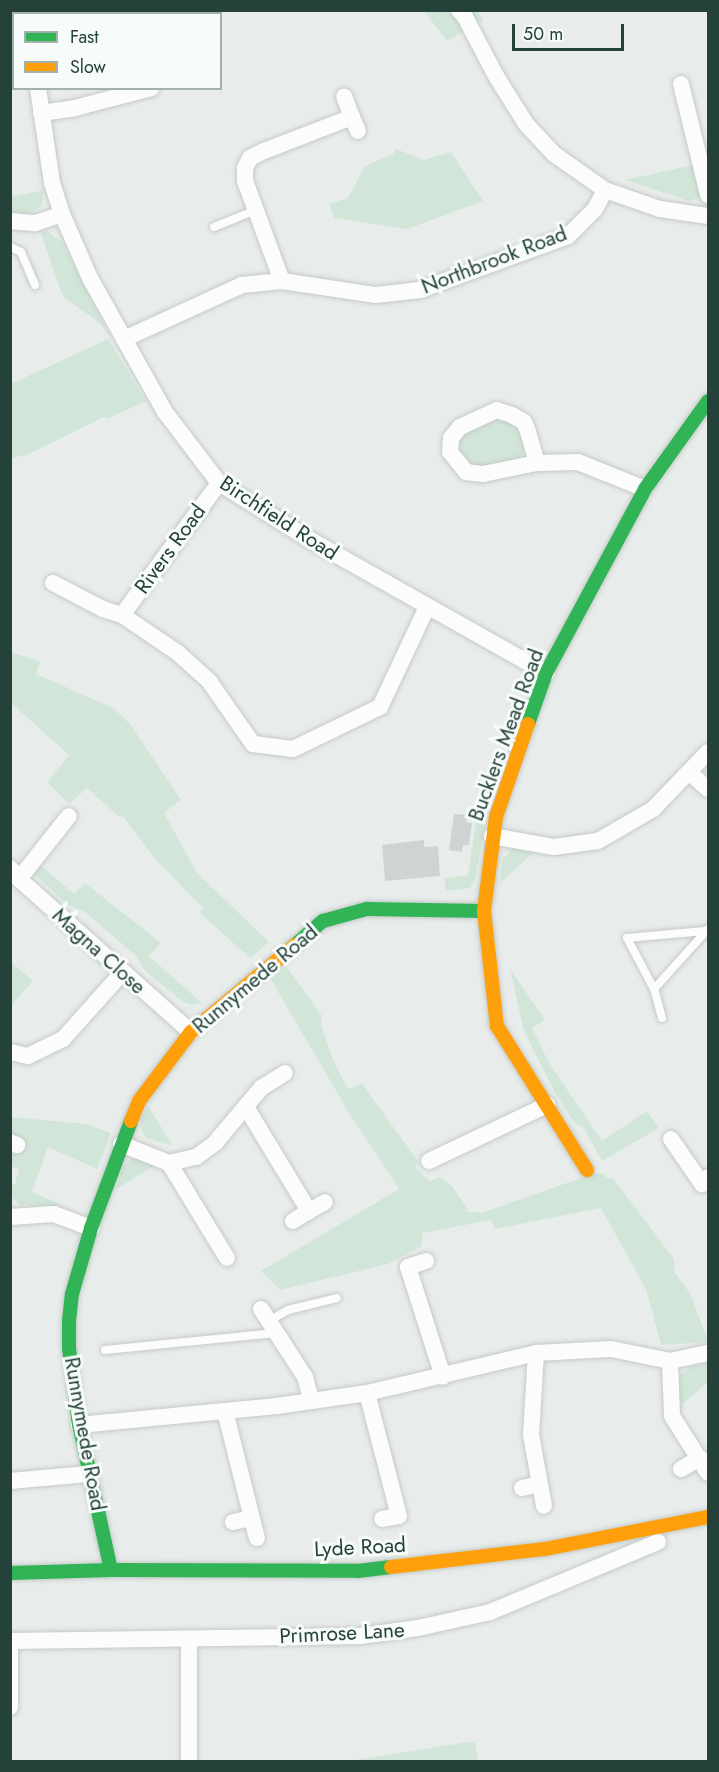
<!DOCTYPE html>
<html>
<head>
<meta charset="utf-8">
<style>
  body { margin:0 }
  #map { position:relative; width:719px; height:1772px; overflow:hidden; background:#e8edeb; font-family:Jost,sans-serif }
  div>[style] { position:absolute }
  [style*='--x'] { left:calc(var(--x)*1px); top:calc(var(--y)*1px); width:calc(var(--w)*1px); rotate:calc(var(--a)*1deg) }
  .green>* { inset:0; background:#d1e6d8 }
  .building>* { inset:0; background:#cfd4d2 }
  .roads { filter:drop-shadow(0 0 2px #c5cac8) drop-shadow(0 0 2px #c5cac8) }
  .lane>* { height:8px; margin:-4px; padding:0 4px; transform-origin:4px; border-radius:4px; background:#fcfcfc }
  .street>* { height:16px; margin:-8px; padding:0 8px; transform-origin:8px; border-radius:8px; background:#fcfcfc }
  .fast>* { height:14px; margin:-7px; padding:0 7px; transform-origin:7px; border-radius:7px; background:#30b455 }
  .slow>* { height:14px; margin:-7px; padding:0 7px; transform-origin:7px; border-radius:7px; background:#ff9f0a }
  span { translate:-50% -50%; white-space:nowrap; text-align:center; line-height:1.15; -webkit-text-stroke:6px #f7fbf9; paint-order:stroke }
  .street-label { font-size:21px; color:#24423a }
  .frame { position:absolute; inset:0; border:12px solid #24423a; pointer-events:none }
  .legend { position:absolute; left:12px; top:12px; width:210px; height:78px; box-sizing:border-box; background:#f7fbf9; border:2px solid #a3b1ad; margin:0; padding:8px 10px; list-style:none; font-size:18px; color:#24423a }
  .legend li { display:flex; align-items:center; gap:12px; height:30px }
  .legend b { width:30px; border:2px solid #a3b1ad }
  .scale { position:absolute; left:512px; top:24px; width:112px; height:27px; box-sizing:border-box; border:3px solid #24423a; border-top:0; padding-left:8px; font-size:18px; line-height:21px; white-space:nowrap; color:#24423a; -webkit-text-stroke:4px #f7fbf9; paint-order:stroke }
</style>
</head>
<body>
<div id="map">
  <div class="green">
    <i style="clip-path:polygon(424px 11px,478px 11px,483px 20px,447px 41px)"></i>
    <i style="clip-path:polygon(396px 149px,424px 160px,451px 152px,483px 201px,407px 229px,334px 218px,329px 204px,348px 198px,365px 166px,393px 154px)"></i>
    <i style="clip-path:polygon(697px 164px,705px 190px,700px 198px,689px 201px,625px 180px)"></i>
    <i style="clip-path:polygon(44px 190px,41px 207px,29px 214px,11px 213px,11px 197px)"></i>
    <i style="clip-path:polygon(40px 231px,47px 231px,62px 242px,110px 337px,100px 323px,63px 297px)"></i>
    <i style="clip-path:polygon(108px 339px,146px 401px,107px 419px,104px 417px,29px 454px,11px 458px,11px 384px)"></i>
    <i style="clip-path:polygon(498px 417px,512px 419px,526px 442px,524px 452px,518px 460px,470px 468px,460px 459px,457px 442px,461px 435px)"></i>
    <i style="clip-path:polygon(11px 652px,40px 662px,36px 674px,113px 708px,130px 724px,181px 800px,164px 813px,197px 873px,269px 942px,250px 958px,200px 913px,203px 908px,155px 859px,124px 818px,117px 815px,87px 788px,69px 804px,47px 782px,69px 755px,11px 703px)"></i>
    <i style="clip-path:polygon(476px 821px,485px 823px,475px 880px,470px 888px,445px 891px,445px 878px,468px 875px)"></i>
    <i style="clip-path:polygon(521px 846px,537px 849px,500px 883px,502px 860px,512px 849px)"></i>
    <i style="clip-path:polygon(40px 865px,74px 894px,85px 883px,161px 943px,149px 956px,202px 1003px,193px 1005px,183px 1002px,144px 970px,137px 957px,120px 942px,85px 912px,69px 906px,34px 874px)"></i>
    <i style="clip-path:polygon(11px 962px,33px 981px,11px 1005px)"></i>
    <i style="clip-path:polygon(286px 966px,322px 1016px,321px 1025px,334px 1062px,348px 1089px,362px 1084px,418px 1161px,415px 1168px,430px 1181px,439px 1177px,452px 1186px,468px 1210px,464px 1211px,481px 1213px,587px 1176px,588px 1173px,603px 1173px,607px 1178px,613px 1178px,674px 1259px,675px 1273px,691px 1295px,708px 1342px,661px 1345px,646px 1289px,601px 1208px,495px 1229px,491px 1220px,423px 1233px,422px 1246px,388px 1264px,280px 1290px,261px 1271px,399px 1189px,349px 1113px,270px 978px)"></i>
    <i style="clip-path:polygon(510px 969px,545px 1020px,532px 1028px,549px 1063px,602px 1141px,647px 1111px,659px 1128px,602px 1161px,584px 1128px,574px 1122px,554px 1091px,524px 1031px)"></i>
    <i style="clip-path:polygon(148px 1106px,173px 1146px,146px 1138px,141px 1129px,141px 1119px)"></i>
    <i style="clip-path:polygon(10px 1117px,86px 1124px,111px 1133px,97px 1169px,48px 1147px,32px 1192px,60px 1204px,57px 1206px,20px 1205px,11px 1196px,11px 1183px,15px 1184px,19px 1169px,11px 1166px,11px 1154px,21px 1152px,25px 1141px,11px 1133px)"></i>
    <i style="clip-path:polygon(143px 1157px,155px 1165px,116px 1189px,123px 1166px,131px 1159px)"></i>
    <i style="clip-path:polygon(708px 1363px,708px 1382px,681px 1405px,678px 1391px,680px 1375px,690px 1367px)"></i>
    <i style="clip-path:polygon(475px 1741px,478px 1761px,349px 1761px)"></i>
  </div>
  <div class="building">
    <i style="clip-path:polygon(454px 814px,468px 815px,466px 822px,472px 823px,469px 845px,463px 845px,462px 852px,449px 850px)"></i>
    <i style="clip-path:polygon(424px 840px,424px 847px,438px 846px,440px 876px,385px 881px,382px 845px)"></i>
  </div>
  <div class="roads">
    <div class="lane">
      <i style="--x:214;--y:227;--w:45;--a:-22"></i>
      <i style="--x:10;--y:247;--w:12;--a:24"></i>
      <i style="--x:21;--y:252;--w:36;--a:67"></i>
      <i style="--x:654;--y:989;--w:58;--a:-117.9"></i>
      <i style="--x:627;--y:938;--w:78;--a:-5.1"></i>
      <i style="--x:662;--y:1018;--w:30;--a:-105"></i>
      <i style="--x:654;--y:989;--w:81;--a:-48"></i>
      <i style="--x:269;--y:1321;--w:22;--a:-30"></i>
      <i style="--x:288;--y:1310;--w:50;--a:-13.8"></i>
      <i style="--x:105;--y:1350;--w:172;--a:-5.7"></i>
    </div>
    <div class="street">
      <i style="--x:114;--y:10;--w:4;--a:76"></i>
      <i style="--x:459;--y:10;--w:9;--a:49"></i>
      <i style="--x:465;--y:17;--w:67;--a:62.3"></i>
      <i style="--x:496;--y:76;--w:57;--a:58"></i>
      <i style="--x:526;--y:124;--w:41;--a:47"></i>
      <i style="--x:554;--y:154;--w:62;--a:35.2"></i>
      <i style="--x:605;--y:190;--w:58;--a:19.1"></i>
      <i style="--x:660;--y:209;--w:49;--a:8.3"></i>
      <i style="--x:142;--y:14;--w:12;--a:-20"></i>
      <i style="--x:10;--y:41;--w:4;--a:0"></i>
      <i style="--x:681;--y:84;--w:114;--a:76.3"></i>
      <i style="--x:38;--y:88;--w:96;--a:81.6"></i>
      <i style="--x:52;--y:183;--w:33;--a:72"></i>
      <i style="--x:62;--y:214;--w:70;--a:66.4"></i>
      <i style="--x:90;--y:278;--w:154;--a:60.8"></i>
      <i style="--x:165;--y:412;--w:89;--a:52.7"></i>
      <i style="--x:219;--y:483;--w:110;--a:31.9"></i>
      <i style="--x:312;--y:541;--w:269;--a:29.4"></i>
      <i style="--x:41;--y:113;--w:34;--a:-8"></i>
      <i style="--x:75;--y:108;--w:79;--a:-14.7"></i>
      <i style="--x:352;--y:117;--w:15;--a:67"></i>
      <i style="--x:10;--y:221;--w:25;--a:5"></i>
      <i style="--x:35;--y:223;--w:28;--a:-18"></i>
      <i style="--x:282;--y:281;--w:107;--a:-110.3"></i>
      <i style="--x:245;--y:181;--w:13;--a:-90"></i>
      <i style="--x:245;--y:168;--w:11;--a:-63"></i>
      <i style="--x:250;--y:158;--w:16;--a:-27"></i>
      <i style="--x:264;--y:151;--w:94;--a:-21.1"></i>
      <i style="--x:352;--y:117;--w:22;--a:-111"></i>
      <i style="--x:124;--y:339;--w:130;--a:-24.6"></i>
      <i style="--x:242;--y:285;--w:40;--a:-5.7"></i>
      <i style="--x:282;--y:281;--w:95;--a:8.5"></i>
      <i style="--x:376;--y:295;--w:44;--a:-6.5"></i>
      <i style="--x:420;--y:290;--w:158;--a:-20"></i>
      <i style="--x:568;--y:236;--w:38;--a:-45"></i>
      <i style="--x:595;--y:209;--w:21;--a:-62"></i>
      <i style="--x:537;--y:463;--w:35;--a:-106"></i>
      <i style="--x:527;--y:429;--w:8;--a:-113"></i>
      <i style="--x:524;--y:422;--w:14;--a:-150"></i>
      <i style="--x:512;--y:415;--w:16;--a:-162"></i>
      <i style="--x:497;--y:410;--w:41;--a:155.3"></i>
      <i style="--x:460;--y:427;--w:14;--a:129"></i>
      <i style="--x:451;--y:438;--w:14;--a:94"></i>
      <i style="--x:450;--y:452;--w:26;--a:51"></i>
      <i style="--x:466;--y:472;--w:17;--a:7"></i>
      <i style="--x:483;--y:474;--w:55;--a:-11.5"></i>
      <i style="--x:537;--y:463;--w:41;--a:-1.4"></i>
      <i style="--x:578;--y:462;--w:72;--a:21.9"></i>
      <i style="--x:219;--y:483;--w:164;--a:126.3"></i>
      <i style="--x:122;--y:615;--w:68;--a:34.2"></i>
      <i style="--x:178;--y:653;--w:42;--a:42.1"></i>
      <i style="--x:209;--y:681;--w:77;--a:55.1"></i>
      <i style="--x:253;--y:744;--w:40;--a:7.1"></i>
      <i style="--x:293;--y:749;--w:97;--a:-25.8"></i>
      <i style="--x:380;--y:707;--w:110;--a:-64.8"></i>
      <i style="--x:53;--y:583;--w:56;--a:27.5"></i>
      <i style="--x:103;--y:609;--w:20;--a:18"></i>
      <i style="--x:690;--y:773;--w:24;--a:42"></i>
      <i style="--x:492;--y:836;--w:63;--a:10.1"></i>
      <i style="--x:554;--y:847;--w:44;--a:-7.8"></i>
      <i style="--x:598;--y:841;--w:64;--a:-30.2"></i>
      <i style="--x:653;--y:809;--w:79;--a:-46"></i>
      <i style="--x:10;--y:868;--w:14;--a:51"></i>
      <i style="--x:19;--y:879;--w:230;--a:41.7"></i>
      <i style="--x:19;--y:879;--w:80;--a:-51.6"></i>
      <i style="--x:10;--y:1052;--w:18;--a:13"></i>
      <i style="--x:28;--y:1056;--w:39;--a:-26"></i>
      <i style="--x:63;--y:1039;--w:89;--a:-48.2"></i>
      <i style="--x:246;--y:1107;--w:122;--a:58.8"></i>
      <i style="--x:309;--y:1211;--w:18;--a:-29"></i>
      <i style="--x:671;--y:1139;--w:55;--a:55.4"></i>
      <i style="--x:702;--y:1184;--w:9;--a:-49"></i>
      <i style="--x:10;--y:1142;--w:8;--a:23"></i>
      <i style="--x:121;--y:1144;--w:52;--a:21.6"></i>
      <i style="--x:169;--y:1163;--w:28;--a:-13"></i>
      <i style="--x:196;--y:1157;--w:24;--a:-36"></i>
      <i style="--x:215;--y:1143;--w:72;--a:-50.1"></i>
      <i style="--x:261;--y:1088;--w:28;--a:-32"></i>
      <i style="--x:429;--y:1161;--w:131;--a:-25.4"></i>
      <i style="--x:169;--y:1163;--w:111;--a:58.6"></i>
      <i style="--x:10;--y:1217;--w:44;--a:-3.9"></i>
      <i style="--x:54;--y:1214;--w:40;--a:21"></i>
      <i style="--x:293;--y:1221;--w:19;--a:-32"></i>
      <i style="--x:426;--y:1261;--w:19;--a:162"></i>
      <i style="--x:408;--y:1267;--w:115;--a:72.3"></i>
      <i style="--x:261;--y:1309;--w:81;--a:57.1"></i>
      <i style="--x:305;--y:1377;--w:24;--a:75"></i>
      <i style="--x:536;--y:1353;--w:82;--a:93.5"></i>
      <i style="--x:531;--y:1435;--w:72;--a:79.6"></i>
      <i style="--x:670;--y:1361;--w:55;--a:87.9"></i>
      <i style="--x:672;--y:1416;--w:67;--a:57.7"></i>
      <i style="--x:367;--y:1393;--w:127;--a:75.4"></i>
      <i style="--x:399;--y:1516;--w:17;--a:170"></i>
      <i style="--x:225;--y:1411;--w:131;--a:75.9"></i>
      <i style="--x:79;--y:1425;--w:199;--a:-5.5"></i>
      <i style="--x:277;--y:1406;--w:91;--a:-8.2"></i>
      <i style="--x:367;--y:1393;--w:174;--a:-13.3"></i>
      <i style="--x:536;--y:1353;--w:75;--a:-3.1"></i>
      <i style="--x:611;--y:1349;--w:60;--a:11.5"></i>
      <i style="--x:670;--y:1361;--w:39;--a:-12"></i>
      <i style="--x:681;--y:1469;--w:22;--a:-30"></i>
      <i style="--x:10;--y:1481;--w:78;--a:-5.1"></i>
      <i style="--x:522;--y:1488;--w:18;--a:-13"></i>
      <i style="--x:233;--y:1522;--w:19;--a:-12"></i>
      <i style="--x:10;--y:1641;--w:351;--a:-0.8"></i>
      <i style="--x:361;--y:1636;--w:58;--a:-8"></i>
      <i style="--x:418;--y:1628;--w:74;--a:-12.5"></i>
      <i style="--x:490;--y:1612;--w:182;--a:-22.6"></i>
      <i style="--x:10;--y:1650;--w:57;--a:90"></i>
      <i style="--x:189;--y:1762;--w:123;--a:-90"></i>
    </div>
    <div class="fast">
      <i style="--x:528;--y:724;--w:54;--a:-70.6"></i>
      <i style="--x:546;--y:673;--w:209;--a:-61.7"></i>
      <i style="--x:645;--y:489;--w:108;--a:-54.4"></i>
      <i style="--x:295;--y:945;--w:37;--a:-41"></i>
      <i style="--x:323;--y:921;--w:46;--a:-15.3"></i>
      <i style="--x:367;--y:909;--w:117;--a:1"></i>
      <i style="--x:111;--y:1570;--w:148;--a:-102.4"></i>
      <i style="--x:79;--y:1425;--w:78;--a:-97.4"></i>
      <i style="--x:69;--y:1348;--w:27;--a:-90"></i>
      <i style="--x:69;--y:1321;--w:27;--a:-84"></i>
      <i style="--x:72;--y:1294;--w:69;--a:-73.9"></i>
      <i style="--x:91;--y:1228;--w:114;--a:-69.5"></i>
      <i style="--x:10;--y:1573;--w:101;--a:-1.7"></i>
      <i style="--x:111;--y:1570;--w:247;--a:0.2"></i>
      <i style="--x:358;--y:1571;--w:33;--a:-7"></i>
    </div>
    <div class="slow">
      <i style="--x:528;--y:724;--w:98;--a:109"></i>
      <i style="--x:496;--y:817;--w:95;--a:97.3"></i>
      <i style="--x:484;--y:911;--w:116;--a:83.6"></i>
      <i style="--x:497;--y:1026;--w:170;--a:58"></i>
      <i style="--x:131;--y:1121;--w:22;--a:-68"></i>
      <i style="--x:139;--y:1101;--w:86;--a:-53"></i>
      <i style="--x:191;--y:1032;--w:136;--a:-39.9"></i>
      <i style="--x:391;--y:1567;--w:155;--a:-6.7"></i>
      <i style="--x:545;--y:1549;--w:166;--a:-11.1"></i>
    </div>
  </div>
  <div class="street-label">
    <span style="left:494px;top:260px;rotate:-21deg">Northbrook Road</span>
    <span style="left:279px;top:518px;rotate:33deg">Birchfield Road</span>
    <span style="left:170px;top:549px;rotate:-54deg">Rivers Road</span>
    <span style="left:506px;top:735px;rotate:-70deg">Bucklers Mead Road</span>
    <span style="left:99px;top:951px;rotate:42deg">Magna Close</span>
    <span style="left:255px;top:979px;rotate:-40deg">Runnymede Road</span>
    <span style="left:85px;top:1434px;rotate:80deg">Runnymede Road</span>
    <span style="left:360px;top:1547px;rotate:-3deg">Lyde Road</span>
    <span style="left:342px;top:1633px;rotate:-3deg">Primrose Lane</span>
  </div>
  <div class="frame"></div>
  <ul class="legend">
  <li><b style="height:8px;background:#30b455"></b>Fast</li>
  <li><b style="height:8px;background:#ff9f0a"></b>Slow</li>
  </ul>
  <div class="scale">50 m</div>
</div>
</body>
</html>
